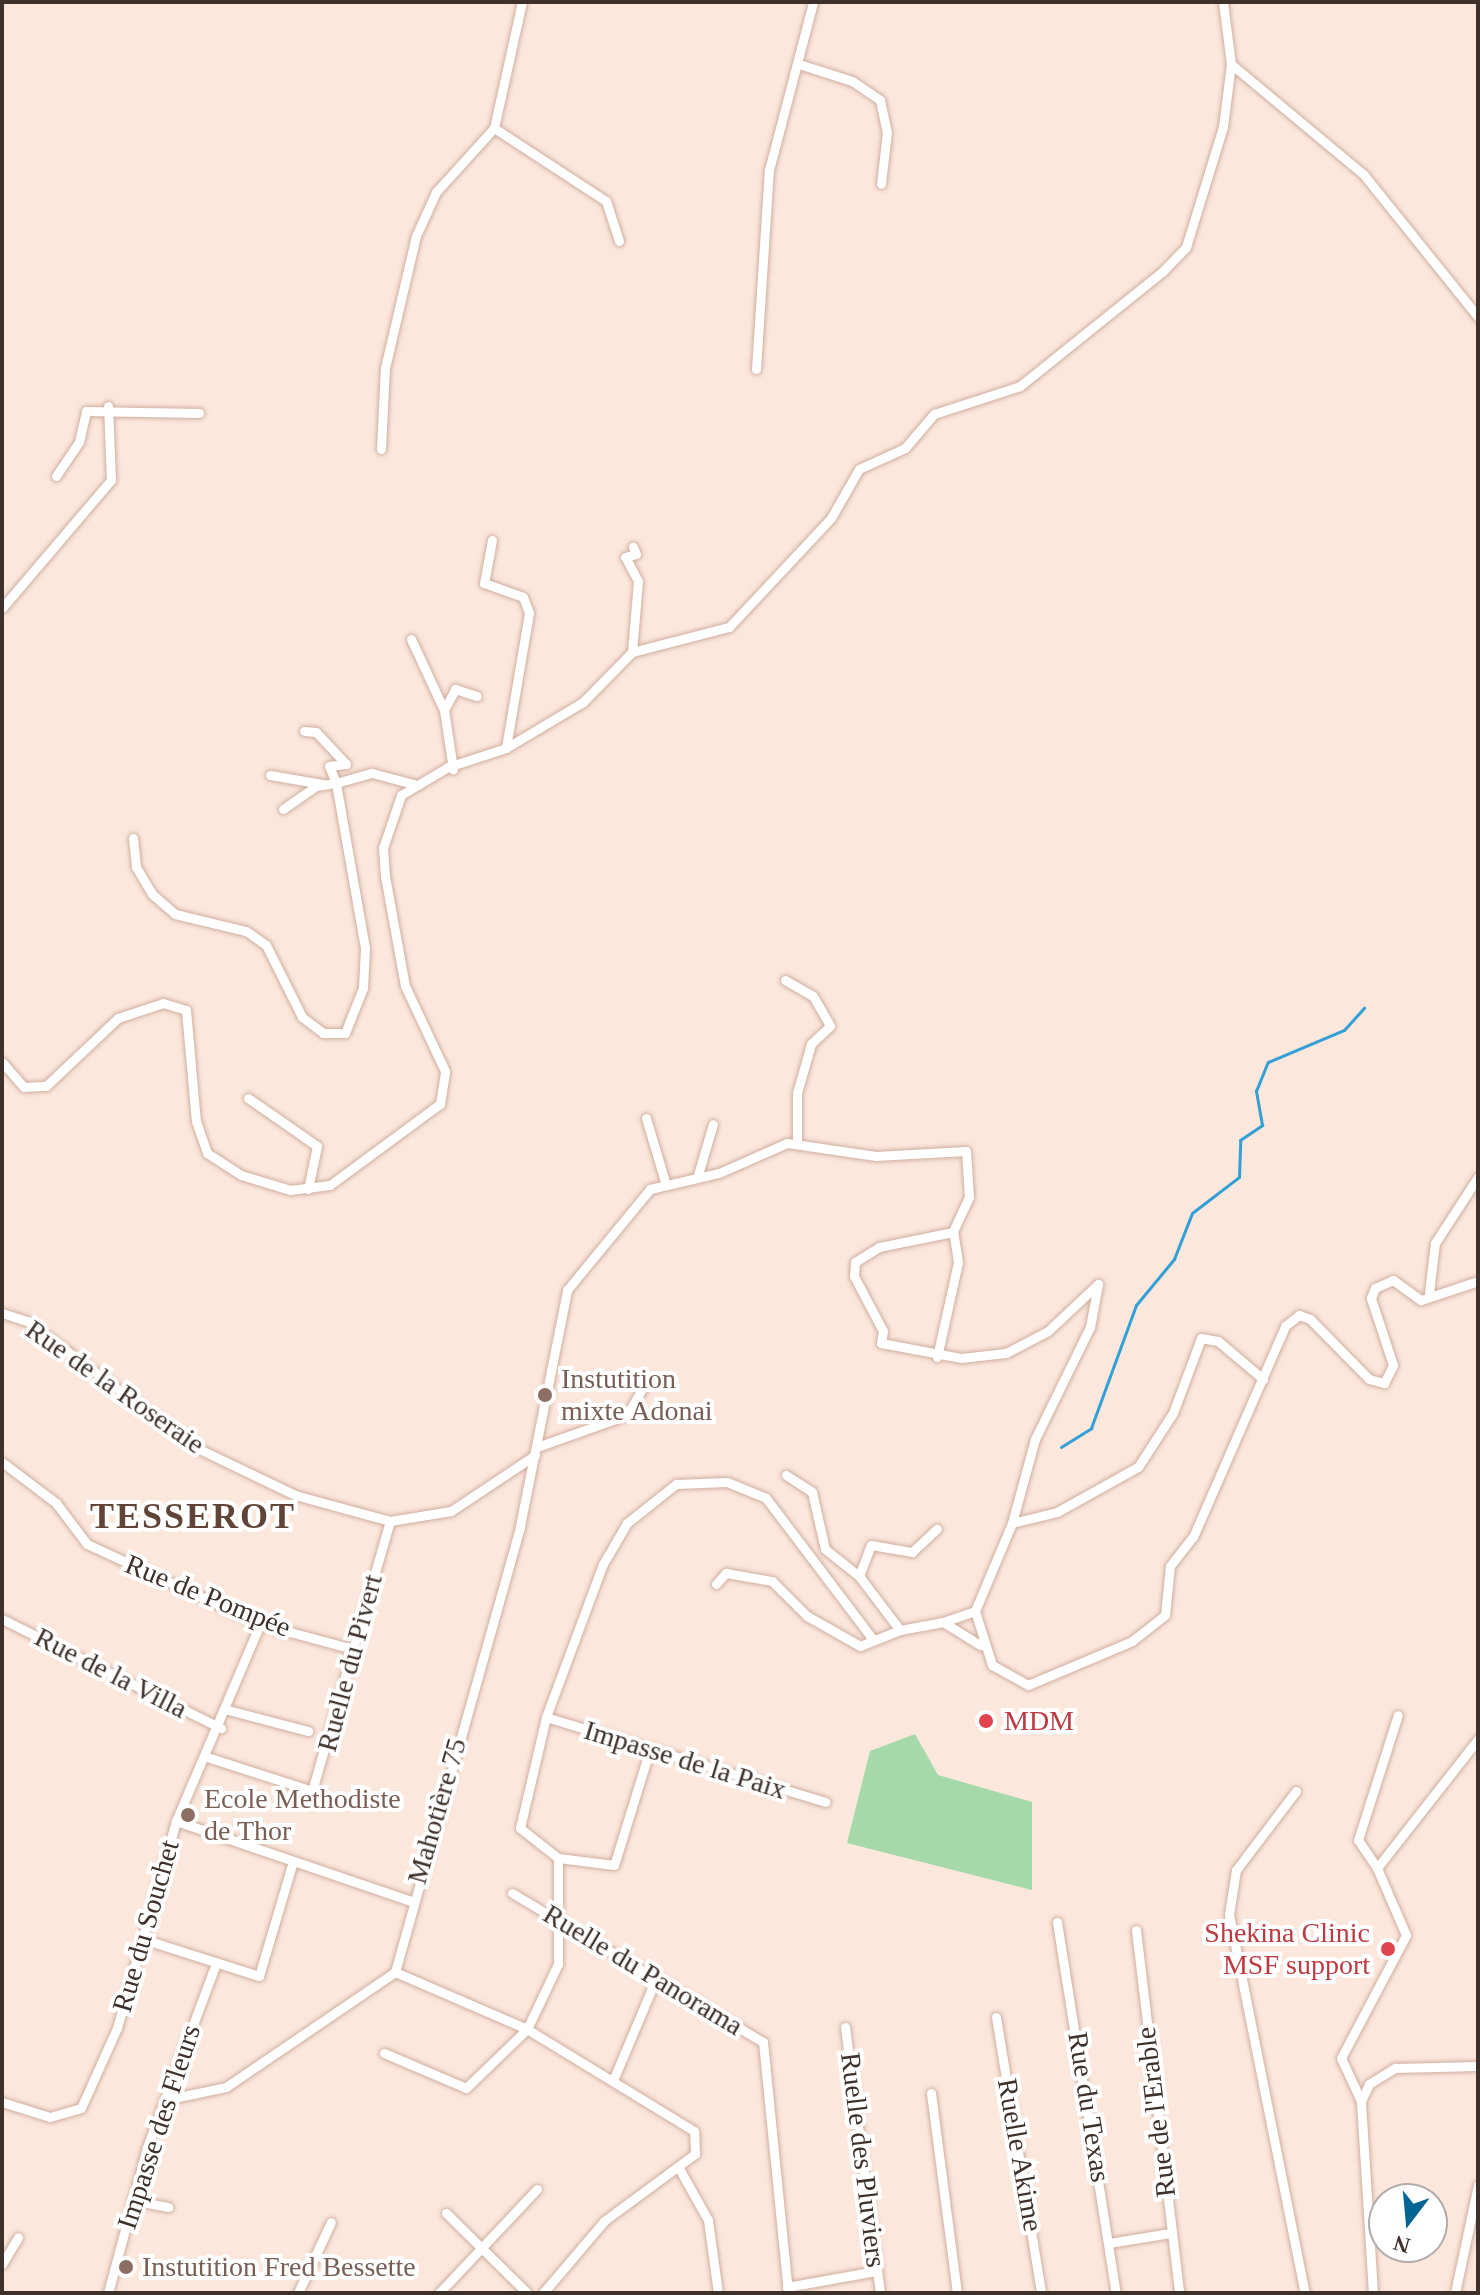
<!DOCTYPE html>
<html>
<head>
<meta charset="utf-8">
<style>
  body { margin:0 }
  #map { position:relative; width:1480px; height:2295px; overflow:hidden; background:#fce7dd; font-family:Georgia,serif }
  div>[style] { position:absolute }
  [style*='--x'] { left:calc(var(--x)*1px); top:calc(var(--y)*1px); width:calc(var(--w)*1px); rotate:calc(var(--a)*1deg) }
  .green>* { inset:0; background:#a6d9a9 }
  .stream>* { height:3px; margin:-1.5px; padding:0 1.5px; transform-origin:1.5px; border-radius:1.5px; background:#32a0d7 }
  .roads { filter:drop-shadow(0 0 2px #d0af9f) drop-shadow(0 0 2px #d0af9f) }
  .street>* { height:9px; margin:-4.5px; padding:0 4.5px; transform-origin:4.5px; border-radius:4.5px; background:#fff }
  .dots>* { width:22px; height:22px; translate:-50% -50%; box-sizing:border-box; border:4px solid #fff; border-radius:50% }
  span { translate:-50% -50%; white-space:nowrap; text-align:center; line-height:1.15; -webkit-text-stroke:8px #fff; paint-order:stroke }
  .education-label { font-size:28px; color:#785e54 }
  .left { translate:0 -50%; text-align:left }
  .street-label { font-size:28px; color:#3e302a }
  .health-label { font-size:28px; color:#be3a42 }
  .right { translate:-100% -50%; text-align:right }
  .district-label { font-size:36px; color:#614437; font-weight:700; letter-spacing:2px }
  .frame { position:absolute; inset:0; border:4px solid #3e302a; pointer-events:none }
  .north { position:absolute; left:1368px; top:2183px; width:80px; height:80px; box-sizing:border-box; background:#fff; border:2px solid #b2acaa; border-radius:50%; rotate:196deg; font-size:22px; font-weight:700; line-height:32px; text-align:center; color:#3e302a }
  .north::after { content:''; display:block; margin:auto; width:28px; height:36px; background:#016594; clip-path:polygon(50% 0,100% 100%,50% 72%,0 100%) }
</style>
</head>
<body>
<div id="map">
  <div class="green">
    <i style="clip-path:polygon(915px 1734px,938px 1775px,1032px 1802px,1032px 1890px,847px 1843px,870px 1751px)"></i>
  </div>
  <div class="stream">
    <i style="--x:1061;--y:1447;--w:36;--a:-32"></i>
    <i style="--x:1091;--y:1428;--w:131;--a:-69.9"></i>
    <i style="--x:1136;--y:1305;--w:60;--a:-50.4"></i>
    <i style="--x:1174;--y:1259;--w:49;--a:-68.6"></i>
    <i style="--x:1192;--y:1213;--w:59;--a:-37.5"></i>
    <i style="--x:1239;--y:1177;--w:37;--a:-88"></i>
    <i style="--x:1240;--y:1140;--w:27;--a:-34"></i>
    <i style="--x:1262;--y:1125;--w:35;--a:-100"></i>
    <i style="--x:1256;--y:1091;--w:31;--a:-68"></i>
    <i style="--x:1268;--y:1062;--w:82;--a:-22.8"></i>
    <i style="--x:1344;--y:1030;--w:30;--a:-48"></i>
  </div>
  <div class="roads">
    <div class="street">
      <i style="--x:799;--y:64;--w:56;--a:17.8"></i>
      <i style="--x:852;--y:81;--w:34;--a:34"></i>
      <i style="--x:880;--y:100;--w:33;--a:78"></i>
      <i style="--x:887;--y:132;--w:52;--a:96.6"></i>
      <i style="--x:1231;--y:64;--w:173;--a:39.8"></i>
      <i style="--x:1364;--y:175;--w:182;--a:51.2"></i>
      <i style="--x:494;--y:128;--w:134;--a:33.1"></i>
      <i style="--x:606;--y:201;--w:42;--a:72"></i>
      <i style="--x:756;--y:369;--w:199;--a:-86.3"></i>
      <i style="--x:769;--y:170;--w:174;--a:-75.3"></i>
      <i style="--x:381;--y:449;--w:81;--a:-87.2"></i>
      <i style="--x:385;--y:368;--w:136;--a:-76.8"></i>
      <i style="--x:416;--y:236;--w:48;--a:-65.6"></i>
      <i style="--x:436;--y:192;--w:86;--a:-47.8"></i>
      <i style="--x:494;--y:128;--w:129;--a:-77.5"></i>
      <i style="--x:56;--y:476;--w:41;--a:-55.9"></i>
      <i style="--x:79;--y:442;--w:32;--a:-77"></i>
      <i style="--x:86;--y:411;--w:113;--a:1"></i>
      <i style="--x:492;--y:540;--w:44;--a:100.5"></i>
      <i style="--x:484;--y:583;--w:41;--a:19.7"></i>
      <i style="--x:523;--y:597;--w:17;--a:69"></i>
      <i style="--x:529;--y:613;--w:137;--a:99.7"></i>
      <i style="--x:2;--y:608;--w:168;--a:-49.6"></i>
      <i style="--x:111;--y:480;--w:74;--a:-92.3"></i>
      <i style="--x:411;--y:639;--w:78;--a:65.1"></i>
      <i style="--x:444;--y:710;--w:60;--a:81.3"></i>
      <i style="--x:632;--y:652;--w:71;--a:-85.2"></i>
      <i style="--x:638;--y:581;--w:27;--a:-118"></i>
      <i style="--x:625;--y:557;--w:11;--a:-15"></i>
      <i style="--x:636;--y:554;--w:8;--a:-113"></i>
      <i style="--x:444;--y:710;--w:24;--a:-62"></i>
      <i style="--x:455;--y:689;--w:23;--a:18"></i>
      <i style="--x:270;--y:775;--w:53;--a:9.8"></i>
      <i style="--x:283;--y:809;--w:40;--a:-34.9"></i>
      <i style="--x:316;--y:786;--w:20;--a:-9"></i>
      <i style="--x:336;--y:783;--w:18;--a:-112"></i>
      <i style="--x:329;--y:766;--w:17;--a:-7"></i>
      <i style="--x:346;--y:764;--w:44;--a:-133.2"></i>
      <i style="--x:316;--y:732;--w:12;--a:-175"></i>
      <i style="--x:133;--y:838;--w:29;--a:84"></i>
      <i style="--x:136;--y:867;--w:31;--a:59"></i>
      <i style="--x:152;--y:894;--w:30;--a:41"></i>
      <i style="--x:175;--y:914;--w:73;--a:13.5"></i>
      <i style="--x:246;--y:931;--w:24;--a:35"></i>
      <i style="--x:266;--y:945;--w:80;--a:63.4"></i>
      <i style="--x:302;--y:1017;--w:26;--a:37"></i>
      <i style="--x:323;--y:1033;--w:22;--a:0"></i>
      <i style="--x:345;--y:1033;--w:48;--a:-68.2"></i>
      <i style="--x:363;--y:988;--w:40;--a:-87.1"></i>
      <i style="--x:365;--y:948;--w:168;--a:-100"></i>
      <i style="--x:336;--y:783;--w:37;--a:-16"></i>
      <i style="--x:372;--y:773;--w:47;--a:14.9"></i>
      <i style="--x:785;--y:980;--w:32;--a:30"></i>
      <i style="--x:813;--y:996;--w:34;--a:60"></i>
      <i style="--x:830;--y:1026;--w:26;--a:137"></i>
      <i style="--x:811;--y:1044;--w:51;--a:105.9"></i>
      <i style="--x:797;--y:1093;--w:50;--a:90"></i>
      <i style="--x:2;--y:1062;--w:33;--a:49"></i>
      <i style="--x:24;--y:1087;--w:22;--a:-3"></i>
      <i style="--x:46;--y:1086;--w:99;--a:-43.4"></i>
      <i style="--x:118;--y:1018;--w:47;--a:-18.4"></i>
      <i style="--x:163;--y:1003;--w:24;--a:17"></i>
      <i style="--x:186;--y:1010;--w:111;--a:84.9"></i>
      <i style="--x:196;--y:1121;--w:34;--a:71"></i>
      <i style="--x:207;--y:1153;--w:40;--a:32.9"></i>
      <i style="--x:241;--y:1175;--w:51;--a:17"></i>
      <i style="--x:290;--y:1190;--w:40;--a:-7.1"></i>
      <i style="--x:330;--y:1185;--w:137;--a:-36.4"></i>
      <i style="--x:440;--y:1104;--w:33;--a:-81"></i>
      <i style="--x:445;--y:1071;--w:94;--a:-115.2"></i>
      <i style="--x:405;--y:986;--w:112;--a:-100.3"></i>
      <i style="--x:385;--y:876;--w:28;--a:-94"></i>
      <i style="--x:383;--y:848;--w:56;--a:-71.2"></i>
      <i style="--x:401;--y:795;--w:55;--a:-30.8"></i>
      <i style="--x:448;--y:767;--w:61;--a:-18.1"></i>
      <i style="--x:506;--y:748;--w:90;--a:-30.9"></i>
      <i style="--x:583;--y:702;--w:70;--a:-45.6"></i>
      <i style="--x:632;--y:652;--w:100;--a:-14.5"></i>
      <i style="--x:729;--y:627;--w:149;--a:-46.9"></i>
      <i style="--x:831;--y:518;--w:56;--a:-60.3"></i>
      <i style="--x:859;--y:469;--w:51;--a:-24.5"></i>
      <i style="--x:905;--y:448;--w:45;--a:-49.5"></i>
      <i style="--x:934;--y:414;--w:90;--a:-18"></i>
      <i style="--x:1020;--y:386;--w:182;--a:-38.8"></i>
      <i style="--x:1162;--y:272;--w:35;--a:-46"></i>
      <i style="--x:1186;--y:247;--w:126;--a:-72.9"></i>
      <i style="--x:1223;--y:127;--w:64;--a:-82.8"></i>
      <i style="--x:1231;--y:64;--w:63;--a:-97.4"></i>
      <i style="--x:248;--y:1098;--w:84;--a:34.8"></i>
      <i style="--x:317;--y:1146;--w:44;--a:101.8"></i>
      <i style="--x:646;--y:1118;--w:70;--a:73.4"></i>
      <i style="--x:697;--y:1178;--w:56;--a:-73.5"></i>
      <i style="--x:1429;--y:1293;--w:50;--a:-83.2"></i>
      <i style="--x:1435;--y:1243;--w:79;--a:-56.9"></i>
      <i style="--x:2;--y:1313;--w:26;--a:18"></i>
      <i style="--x:27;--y:1321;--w:212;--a:36.8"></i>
      <i style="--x:197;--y:1448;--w:109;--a:25.6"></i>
      <i style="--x:295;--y:1495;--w:98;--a:15.3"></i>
      <i style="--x:390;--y:1521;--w:62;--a:-9.3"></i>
      <i style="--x:451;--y:1511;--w:101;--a:-33.7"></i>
      <i style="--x:937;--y:1357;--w:97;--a:-77.5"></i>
      <i style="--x:958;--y:1262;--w:30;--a:-99"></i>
      <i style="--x:537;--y:1447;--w:96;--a:-19.6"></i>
      <i style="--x:627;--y:1415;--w:32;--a:-60"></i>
      <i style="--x:2;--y:1462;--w:68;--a:37.2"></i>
      <i style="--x:56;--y:1503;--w:51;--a:52.9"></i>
      <i style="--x:87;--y:1544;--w:191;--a:24.8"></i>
      <i style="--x:260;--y:1624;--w:96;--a:15"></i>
      <i style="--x:786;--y:1475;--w:31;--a:33"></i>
      <i style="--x:812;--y:1492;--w:58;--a:77.2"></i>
      <i style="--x:825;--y:1549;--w:43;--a:38.5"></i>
      <i style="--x:859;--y:1576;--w:33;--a:-69"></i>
      <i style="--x:871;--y:1545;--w:42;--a:9.7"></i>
      <i style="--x:912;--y:1552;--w:34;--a:-43"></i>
      <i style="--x:1012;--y:1523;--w:95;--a:112.8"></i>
      <i style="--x:975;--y:1611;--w:57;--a:72.5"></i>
      <i style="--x:992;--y:1665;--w:41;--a:29.1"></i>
      <i style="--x:1028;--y:1685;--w:113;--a:-22.9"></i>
      <i style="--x:1132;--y:1641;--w:42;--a:-38.2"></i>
      <i style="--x:1165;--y:1615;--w:49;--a:-84.2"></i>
      <i style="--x:1170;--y:1566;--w:37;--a:-52"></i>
      <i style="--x:1193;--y:1537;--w:230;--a:-66.4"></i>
      <i style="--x:1285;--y:1326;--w:18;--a:-38"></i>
      <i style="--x:1299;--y:1315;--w:12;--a:20"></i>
      <i style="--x:1310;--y:1319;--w:84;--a:45.5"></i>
      <i style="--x:1369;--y:1379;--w:16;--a:15"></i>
      <i style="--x:1384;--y:1383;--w:20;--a:-63"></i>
      <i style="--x:1393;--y:1365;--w:71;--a:-108.2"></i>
      <i style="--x:1371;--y:1298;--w:11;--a:-68"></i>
      <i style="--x:1375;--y:1288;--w:20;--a:-24"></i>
      <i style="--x:1393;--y:1280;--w:34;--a:36"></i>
      <i style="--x:1421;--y:1300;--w:60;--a:-18.4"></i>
      <i style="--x:859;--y:1576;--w:68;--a:52.8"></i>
      <i style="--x:900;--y:1630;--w:44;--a:-10.5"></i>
      <i style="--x:943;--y:1622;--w:44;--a:31.9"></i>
      <i style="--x:716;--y:1584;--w:15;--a:-48"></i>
      <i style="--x:726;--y:1573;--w:47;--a:9.9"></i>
      <i style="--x:772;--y:1581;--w:49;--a:45"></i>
      <i style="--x:807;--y:1616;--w:61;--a:29.5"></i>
      <i style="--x:860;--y:1646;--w:43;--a:-21.8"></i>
      <i style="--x:2;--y:1619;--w:245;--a:26.5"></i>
      <i style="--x:943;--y:1622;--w:34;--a:-19"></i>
      <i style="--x:228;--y:1710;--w:83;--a:14.7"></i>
      <i style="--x:546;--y:1717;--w:292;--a:16.9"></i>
      <i style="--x:650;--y:1749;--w:121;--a:107.2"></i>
      <i style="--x:614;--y:1865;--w:56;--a:-172.9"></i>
      <i style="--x:558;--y:1858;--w:48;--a:-141.7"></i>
      <i style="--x:520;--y:1828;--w:114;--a:-76.8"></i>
      <i style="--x:546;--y:1717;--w:163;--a:-69.6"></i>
      <i style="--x:603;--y:1564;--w:48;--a:-59.7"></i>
      <i style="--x:627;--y:1523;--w:63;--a:-38.5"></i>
      <i style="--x:676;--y:1484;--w:51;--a:-2.2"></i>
      <i style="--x:727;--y:1482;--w:42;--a:22.3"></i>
      <i style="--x:766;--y:1498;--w:174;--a:52.9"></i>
      <i style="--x:207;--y:1757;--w:110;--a:17.9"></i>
      <i style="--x:312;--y:1791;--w:281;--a:-73.9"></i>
      <i style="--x:1296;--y:1791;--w:99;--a:127.2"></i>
      <i style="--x:1236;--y:1870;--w:45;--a:99"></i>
      <i style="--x:1229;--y:1914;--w:387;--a:78.7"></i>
      <i style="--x:176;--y:1821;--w:248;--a:18.8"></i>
      <i style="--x:1377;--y:1868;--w:34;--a:-124"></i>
      <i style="--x:1358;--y:1840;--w:131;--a:-72.3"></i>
      <i style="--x:512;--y:1893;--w:292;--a:30.7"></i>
      <i style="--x:763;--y:2042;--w:252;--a:84.3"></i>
      <i style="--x:1057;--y:1922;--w:376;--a:81"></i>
      <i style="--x:1136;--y:1930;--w:366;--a:83.2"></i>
      <i style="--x:143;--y:1939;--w:122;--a:17.7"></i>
      <i style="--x:259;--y:1976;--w:120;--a:-73.5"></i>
      <i style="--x:996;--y:2017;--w:280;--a:80.7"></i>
      <i style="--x:845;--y:2027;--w:268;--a:82.5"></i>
      <i style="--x:384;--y:2053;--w:89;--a:23.1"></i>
      <i style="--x:466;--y:2088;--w:85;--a:-44"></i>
      <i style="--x:527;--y:2029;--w:72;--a:-64.5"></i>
      <i style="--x:558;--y:1964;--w:106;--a:-90"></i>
      <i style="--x:614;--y:2078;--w:111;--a:-67.1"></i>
      <i style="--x:931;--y:2093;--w:202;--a:82.6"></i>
      <i style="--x:164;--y:2100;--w:63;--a:-11.8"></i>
      <i style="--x:226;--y:2087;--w:204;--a:-34.2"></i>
      <i style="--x:1361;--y:2101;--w:19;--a:-65"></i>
      <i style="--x:1369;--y:2084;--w:31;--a:-32"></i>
      <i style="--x:1395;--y:2068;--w:83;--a:-1.4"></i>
      <i style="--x:2;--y:2102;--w:50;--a:17.4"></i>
      <i style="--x:50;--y:2117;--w:32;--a:-16"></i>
      <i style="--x:81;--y:2108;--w:88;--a:-65.8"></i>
      <i style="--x:117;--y:2028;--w:215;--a:-74.1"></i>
      <i style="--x:176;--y:1821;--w:214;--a:-66.9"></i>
      <i style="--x:680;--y:2170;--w:57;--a:60.8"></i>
      <i style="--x:708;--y:2220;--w:74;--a:82.2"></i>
      <i style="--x:132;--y:2200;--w:37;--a:11"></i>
      <i style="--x:446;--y:2213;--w:114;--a:44.6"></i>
      <i style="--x:1109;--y:2243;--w:62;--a:-9.3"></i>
      <i style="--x:2;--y:2264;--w:31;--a:-59"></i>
      <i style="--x:787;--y:2287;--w:90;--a:-10.2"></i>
      <i style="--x:108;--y:2293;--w:151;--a:-75"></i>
      <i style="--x:147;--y:2147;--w:197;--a:-69.4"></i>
      <i style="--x:298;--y:2293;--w:78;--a:-65.1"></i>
      <i style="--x:439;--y:2293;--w:143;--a:-46.7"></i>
      <i style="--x:543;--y:2293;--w:94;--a:-49.7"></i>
      <i style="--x:604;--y:2221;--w:113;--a:-36.4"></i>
      <i style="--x:695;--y:2154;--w:23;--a:-92"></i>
      <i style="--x:694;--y:2131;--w:196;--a:-148.6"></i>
      <i style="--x:527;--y:2029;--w:144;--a:-156.6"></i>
      <i style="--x:395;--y:1972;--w:463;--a:-74.3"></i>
      <i style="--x:520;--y:1526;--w:241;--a:-78.7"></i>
      <i style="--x:567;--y:1290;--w:131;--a:-50.6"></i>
      <i style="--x:650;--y:1189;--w:71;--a:-13.1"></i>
      <i style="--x:719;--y:1173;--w:74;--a:-23.8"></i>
      <i style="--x:787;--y:1143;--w:90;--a:8.3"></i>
      <i style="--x:876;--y:1156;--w:90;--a:-3.2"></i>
      <i style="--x:966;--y:1151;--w:46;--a:86.3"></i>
      <i style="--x:969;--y:1197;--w:38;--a:115"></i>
      <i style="--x:953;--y:1232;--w:76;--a:168.5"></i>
      <i style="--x:879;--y:1247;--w:28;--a:148"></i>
      <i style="--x:855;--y:1262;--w:14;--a:94"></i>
      <i style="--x:854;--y:1276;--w:62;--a:62.2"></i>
      <i style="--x:883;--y:1331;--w:12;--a:99"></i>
      <i style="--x:881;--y:1343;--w:81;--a:10.6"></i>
      <i style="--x:961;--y:1358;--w:45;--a:-6.3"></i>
      <i style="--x:1006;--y:1353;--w:47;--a:-27.6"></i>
      <i style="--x:1048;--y:1331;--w:69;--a:-43.2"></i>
      <i style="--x:1098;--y:1284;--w:44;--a:100.5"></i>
      <i style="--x:1090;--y:1327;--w:125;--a:116.2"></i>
      <i style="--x:1035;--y:1439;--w:87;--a:105.3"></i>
      <i style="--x:1012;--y:1523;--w:46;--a:-13.7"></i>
      <i style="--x:1057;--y:1512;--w:93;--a:-29.1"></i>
      <i style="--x:1138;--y:1467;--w:64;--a:-57.1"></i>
      <i style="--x:1173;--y:1413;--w:80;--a:-69.5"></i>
      <i style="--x:1201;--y:1338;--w:17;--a:10"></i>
      <i style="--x:1218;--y:1341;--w:59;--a:40.2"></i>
      <i style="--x:1373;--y:2293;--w:192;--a:-93.6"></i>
      <i style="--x:1361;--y:2101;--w:47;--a:-114.9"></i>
      <i style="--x:1341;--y:2058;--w:139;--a:-62.1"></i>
      <i style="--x:1406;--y:1935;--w:73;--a:-113.4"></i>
      <i style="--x:1377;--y:1868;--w:164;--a:-51.9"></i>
      <i style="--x:1455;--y:2293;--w:110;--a:-78"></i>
    </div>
  </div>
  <div class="dots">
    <i style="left:545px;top:1395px;background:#8d6e63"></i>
    <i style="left:986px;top:1721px;background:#e0444e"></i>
    <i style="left:188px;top:1815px;background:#8d6e63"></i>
    <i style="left:1388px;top:1949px;background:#e0444e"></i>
    <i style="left:126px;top:2267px;background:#8d6e63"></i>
  </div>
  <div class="education-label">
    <span class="left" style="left:561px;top:1395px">Instutition<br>mixte Adonai</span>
    <span class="left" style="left:204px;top:1815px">Ecole Methodiste<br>de Thor</span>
    <span class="left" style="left:142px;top:2267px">Instutition Fred Bessette</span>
  </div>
  <div class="street-label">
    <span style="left:115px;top:1387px;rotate:35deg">Rue de la Roseraie</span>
    <span style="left:208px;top:1596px;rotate:22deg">Rue de Pompée</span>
    <span style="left:350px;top:1663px;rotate:-75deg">Ruelle du Pivert</span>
    <span style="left:111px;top:1673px;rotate:27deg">Rue de la Villa</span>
    <span style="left:685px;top:1760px;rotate:17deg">Impasse de la Paix</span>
    <span style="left:437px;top:1811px;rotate:-74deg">Mahotière 75</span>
    <span style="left:146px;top:1926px;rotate:-74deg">Rue du Souchet</span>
    <span style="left:643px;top:1970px;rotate:31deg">Ruelle du Panorama</span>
    <span style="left:1089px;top:2107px;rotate:81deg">Rue du Texas</span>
    <span style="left:1156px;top:2112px;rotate:-97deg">Rue de l'Erable</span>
    <span style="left:159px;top:2127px;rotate:-72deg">Impasse des Fleurs</span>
    <span style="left:1020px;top:2155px;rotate:80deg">Ruelle Akime</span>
    <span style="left:863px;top:2160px;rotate:83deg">Ruelle des Pluviers</span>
  </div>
  <div class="health-label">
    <span class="left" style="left:1004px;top:1721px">MDM</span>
    <span class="right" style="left:1370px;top:1949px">Shekina Clinic<br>MSF support</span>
  </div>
  <div class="district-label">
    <span style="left:193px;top:1517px">TESSEROT</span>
  </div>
  <div class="frame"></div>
  <div class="north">N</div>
</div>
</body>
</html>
